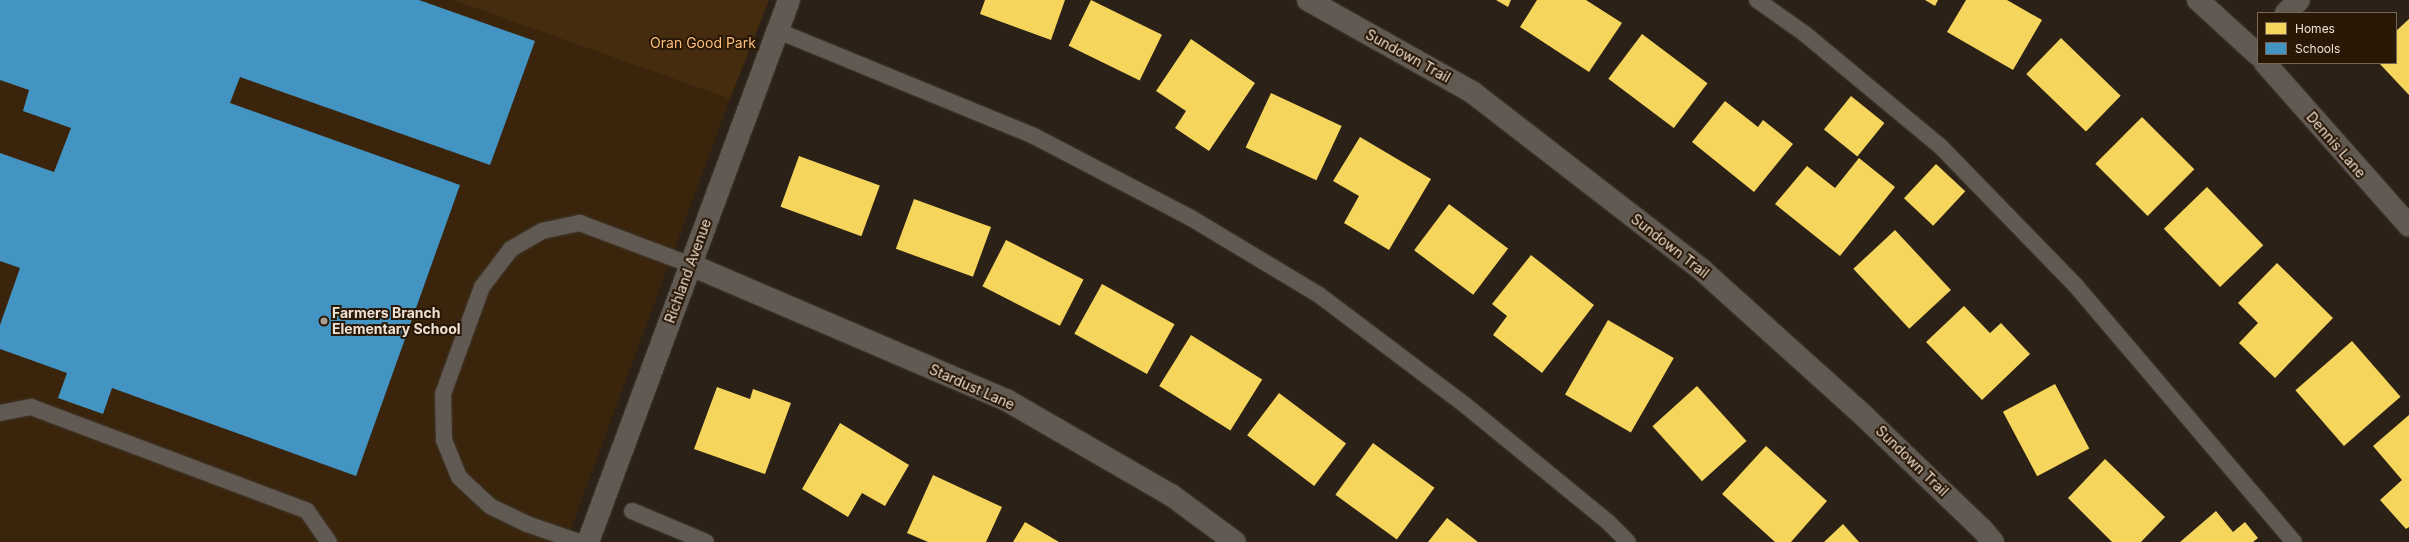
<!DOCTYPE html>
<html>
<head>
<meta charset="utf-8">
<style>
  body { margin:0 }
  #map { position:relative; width:2409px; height:542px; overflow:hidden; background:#2b2116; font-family:Inter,sans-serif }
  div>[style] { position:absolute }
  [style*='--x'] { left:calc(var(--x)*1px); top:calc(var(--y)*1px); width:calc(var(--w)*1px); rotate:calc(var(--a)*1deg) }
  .built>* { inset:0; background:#3a250c }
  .green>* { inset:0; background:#452c0f }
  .homes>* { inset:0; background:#f6d55c; transform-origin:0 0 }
  .schools>* { inset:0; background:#4393c3 }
  .roads { filter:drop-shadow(0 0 1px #423b33) drop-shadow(0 0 1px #423b33) }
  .lane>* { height:16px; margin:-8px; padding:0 8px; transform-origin:8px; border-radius:8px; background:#615a52 }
  .street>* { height:22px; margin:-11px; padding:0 11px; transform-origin:11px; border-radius:11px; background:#615a52 }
  .secondary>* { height:22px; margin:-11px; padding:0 11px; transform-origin:11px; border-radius:11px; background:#615a52 }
  .dots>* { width:11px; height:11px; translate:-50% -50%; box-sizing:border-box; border:2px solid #291805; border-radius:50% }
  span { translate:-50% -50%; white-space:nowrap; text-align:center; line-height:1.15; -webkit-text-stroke:4px #291805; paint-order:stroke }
  .park-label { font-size:14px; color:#fbbf7d }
  .street-label { font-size:14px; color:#ede1d5 }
  .poi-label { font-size:14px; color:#ede1d5; font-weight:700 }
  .left { translate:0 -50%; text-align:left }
  .legend { position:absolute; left:2257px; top:12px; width:140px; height:52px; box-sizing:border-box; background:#291805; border:1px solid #776858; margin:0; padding:5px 7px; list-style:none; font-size:12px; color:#ede1d5 }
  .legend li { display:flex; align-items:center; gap:8px; height:20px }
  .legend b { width:20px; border:1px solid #776858 }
</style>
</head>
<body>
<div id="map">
  <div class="built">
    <i style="clip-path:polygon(0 0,453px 0,730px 99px,566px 542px,0 542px)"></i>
  </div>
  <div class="green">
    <i style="clip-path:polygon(453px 0,769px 0,730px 99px)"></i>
  </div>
  <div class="homes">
    <i style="clip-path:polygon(985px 0,1065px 0,1051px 40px,980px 14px)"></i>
    <i style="left:1091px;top:0;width:79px;height:51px;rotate:26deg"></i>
    <i style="clip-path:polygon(1496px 0,1511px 0,1508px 7px)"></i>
    <i style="clip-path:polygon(1537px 0,1586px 0,1622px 23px,1589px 72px,1520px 27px)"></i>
    <i style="clip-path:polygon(1925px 0,1938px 0,1935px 6px)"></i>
    <i style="clip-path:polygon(1966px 0,2007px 0,2042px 20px,2013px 70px,1947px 32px)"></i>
    <i style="clip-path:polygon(2409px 19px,2409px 95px,2379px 63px,2396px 63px,2396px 31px)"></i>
    <i style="left:1642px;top:34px;width:82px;height:56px;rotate:37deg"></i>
    <i style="left:2061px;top:38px;width:83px;height:50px;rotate:44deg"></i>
    <i style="clip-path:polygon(1191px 39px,1255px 83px,1209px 151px,1175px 128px,1186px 111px,1156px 91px)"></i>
    <i style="left:1271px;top:93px;width:78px;height:60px;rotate:25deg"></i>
    <i style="left:1851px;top:96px;width:43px;height:43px;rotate:39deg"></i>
    <i style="clip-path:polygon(1725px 101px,1758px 127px,1763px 120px,1793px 144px,1754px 192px,1692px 142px)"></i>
    <i style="left:2142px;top:117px;width:74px;height:66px;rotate:45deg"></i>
    <i style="clip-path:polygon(1360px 137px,1431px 179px,1389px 250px,1344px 223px,1359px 196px,1333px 181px)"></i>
    <i style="left:799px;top:156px;width:86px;height:54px;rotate:20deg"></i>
    <i style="clip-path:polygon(1859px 158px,1895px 187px,1840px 256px,1775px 204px,1807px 166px,1835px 188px)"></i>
    <i style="left:1936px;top:164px;width:40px;height:47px;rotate:43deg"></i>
    <i style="left:2207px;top:187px;width:81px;height:60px;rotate:46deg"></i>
    <i style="left:914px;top:199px;width:82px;height:53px;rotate:20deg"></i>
    <i style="left:1449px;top:204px;width:74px;height:58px;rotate:37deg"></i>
    <i style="left:1895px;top:230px;width:82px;height:57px;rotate:47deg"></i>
    <i style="left:1006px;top:240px;width:87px;height:52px;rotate:27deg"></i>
    <i style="clip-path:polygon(1531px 255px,1594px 305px,1542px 373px,1493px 335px,1507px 316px,1492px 304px)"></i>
    <i style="clip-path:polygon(2277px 263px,2333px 318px,2275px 378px,2239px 343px,2258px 323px,2238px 303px)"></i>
    <i style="left:1102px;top:284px;width:83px;height:57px;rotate:29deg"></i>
    <i style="clip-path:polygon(1964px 306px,1990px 333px,2001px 323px,2030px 354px,1982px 400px,1926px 342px)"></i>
    <i style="left:1608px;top:320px;width:76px;height:86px;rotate:30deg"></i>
    <i style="left:1191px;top:335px;width:84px;height:60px;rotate:32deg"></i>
    <i style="left:2352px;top:341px;width:74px;height:75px;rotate:49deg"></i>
    <i style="left:2055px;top:384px;width:73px;height:59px;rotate:62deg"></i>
    <i style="left:1697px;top:386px;width:74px;height:60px;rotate:48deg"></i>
    <i style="clip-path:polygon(717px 387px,750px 399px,753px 389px,791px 403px,765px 474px,694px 449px)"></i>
    <i style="left:1279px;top:393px;width:84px;height:53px;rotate:37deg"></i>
    <i style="clip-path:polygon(2409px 415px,2409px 527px,2406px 529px,2380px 500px,2402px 480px,2373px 446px)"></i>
    <i style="clip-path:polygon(840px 423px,909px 465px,885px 506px,862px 493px,848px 517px,802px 489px)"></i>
    <i style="left:1373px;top:443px;width:76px;height:64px;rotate:36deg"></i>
    <i style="clip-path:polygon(1766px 446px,1827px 501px,1791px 542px,1775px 542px,1722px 494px)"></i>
    <i style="clip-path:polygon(2105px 459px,2165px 517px,2141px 542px,2112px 542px,2068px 498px)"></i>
    <i style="clip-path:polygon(933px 475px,1002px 507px,986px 542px,928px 542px,907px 533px)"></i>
    <i style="clip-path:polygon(2216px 511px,2233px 532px,2245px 522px,2258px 538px,2253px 542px,2180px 542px)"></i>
    <i style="clip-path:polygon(1447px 518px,1478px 542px,1428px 542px)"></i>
    <i style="clip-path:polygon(1025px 522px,1059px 542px,1013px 542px)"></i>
    <i style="clip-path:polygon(1843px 524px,1859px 542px,1824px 542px)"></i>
  </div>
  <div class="schools">
    <i style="clip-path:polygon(0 0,419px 0,535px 41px,490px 165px,240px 77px,230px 103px,460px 185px,356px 476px,112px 388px,103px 414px,58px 398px,67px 373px,0 349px,0 325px,20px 268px,0 261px,0 153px,54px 172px,71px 128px,23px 111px,29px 90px,0 80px)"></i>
  </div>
  <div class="roads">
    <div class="lane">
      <i style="--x:1757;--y:0;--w:59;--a:35.3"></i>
      <i style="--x:1805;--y:34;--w:177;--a:39.7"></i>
      <i style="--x:1941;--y:147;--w:194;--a:45.8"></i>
      <i style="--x:2076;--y:286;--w:336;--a:49.6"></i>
      <i style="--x:778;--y:31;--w:277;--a:22.3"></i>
      <i style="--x:1034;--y:136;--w:177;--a:27.6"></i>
      <i style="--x:1191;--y:218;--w:149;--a:31"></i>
      <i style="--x:1319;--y:295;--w:183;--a:37"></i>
      <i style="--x:1465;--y:405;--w:185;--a:39.3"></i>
      <i style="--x:1608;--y:522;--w:28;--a:45"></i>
      <i style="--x:0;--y:413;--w:32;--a:-11"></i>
      <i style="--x:31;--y:407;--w:295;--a:20.6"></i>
      <i style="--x:307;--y:511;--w:38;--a:55"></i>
      <i style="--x:632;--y:511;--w:80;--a:22.7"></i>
      <i style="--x:579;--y:542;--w:55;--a:-160.9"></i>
      <i style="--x:527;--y:524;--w:41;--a:-154.1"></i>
      <i style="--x:490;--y:506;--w:42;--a:-136.9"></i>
      <i style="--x:459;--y:477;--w:40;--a:-112"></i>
      <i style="--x:444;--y:440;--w:46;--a:-91.2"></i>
      <i style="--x:443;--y:394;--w:114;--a:-70"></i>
      <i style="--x:482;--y:287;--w:48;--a:-52.7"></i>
      <i style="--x:511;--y:249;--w:36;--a:-30"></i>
      <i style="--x:542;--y:231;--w:39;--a:-12"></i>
      <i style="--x:580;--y:223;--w:119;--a:20.7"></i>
    </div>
    <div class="street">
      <i style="--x:1308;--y:0;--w:188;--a:29.3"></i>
      <i style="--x:1472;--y:92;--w:291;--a:37.7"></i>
      <i style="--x:1702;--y:270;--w:218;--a:42"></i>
      <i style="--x:1864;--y:416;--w:163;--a:43.8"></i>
      <i style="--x:1982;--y:529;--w:17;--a:50"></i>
      <i style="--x:2286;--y:13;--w:18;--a:-45"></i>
      <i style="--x:691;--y:265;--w:345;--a:23.2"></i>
      <i style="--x:1008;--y:401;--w:188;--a:30"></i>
      <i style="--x:1171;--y:495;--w:79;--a:36.3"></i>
      <i style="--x:588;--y:542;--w:578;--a:-69.65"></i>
    </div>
    <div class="secondary">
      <i style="--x:2198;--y:0;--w:81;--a:42.5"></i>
      <i style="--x:2265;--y:63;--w:217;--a:48.5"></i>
    </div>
  </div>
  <div class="dots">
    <i style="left:324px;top:321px;background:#a99e92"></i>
  </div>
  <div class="park-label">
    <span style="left:703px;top:43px">Oran Good Park</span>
  </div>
  <div class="street-label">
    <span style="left:1408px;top:56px;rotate:29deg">Sundown Trail</span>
    <span style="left:2336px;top:145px;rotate:49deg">Dennis Lane</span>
    <span style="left:1670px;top:246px;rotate:38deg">Sundown Trail</span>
    <span style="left:688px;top:271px;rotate:-70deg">Richland Avenue</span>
    <span style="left:972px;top:387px;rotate:24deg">Stardust Lane</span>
    <span style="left:1912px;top:461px;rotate:44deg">Sundown Trail</span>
  </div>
  <div class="poi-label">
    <span class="left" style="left:332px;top:321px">Farmers Branch<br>Elementary School</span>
  </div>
  <ul class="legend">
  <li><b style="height:11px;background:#f6d55c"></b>Homes</li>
  <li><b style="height:11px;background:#4393c3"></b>Schools</li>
  </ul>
</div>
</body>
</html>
